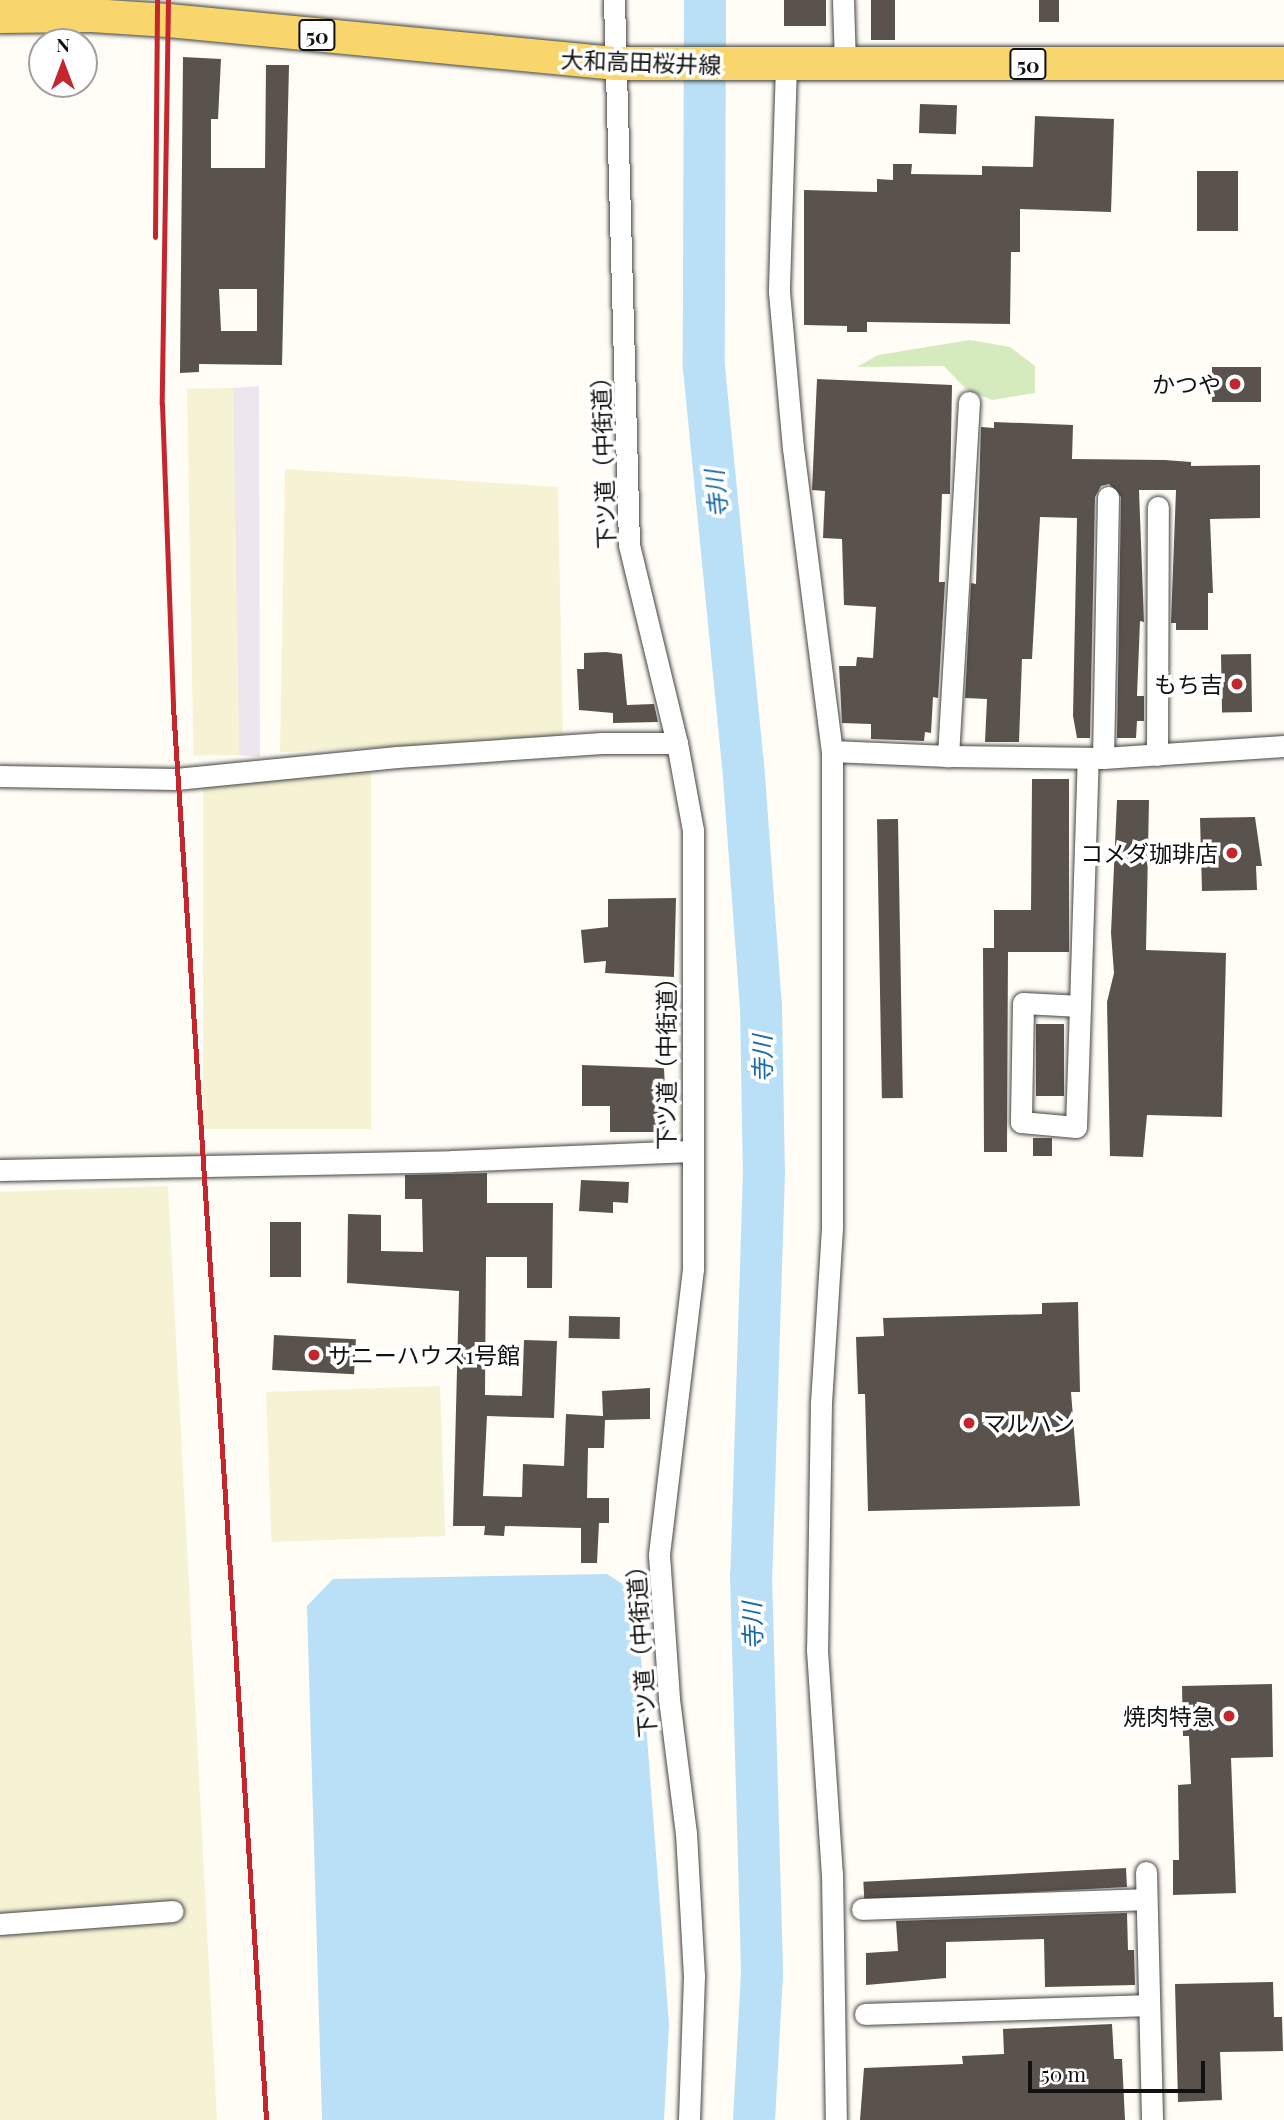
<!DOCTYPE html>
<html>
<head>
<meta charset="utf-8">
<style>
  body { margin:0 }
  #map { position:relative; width:1284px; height:2120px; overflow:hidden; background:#fffdf5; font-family:"Playfair Display","Noto Sans JP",serif }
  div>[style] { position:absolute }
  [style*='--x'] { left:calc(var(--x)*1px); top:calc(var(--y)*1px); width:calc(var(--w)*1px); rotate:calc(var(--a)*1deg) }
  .industrial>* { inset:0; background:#eee6ef }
  .farmland>* { inset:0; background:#f6f3d4; transform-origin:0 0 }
  .green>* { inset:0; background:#d5ebbd }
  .water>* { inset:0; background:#b9e0f7 }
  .river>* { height:42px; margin:-21px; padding:0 21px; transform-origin:21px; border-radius:21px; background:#b9e0f7 }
  .building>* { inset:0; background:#5a524d; transform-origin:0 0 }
  .roads { filter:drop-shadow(0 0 2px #444) drop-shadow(0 0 2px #444) }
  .street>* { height:21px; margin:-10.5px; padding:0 10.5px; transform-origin:10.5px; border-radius:10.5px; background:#fff }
  .primary>* { height:33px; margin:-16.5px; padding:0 16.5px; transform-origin:16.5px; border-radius:16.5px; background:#f9d66b }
  .rail>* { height:5px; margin:-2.5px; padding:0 2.5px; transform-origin:2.5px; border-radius:2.5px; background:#c4262e }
  .dots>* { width:19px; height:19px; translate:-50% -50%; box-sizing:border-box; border:4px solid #fff; border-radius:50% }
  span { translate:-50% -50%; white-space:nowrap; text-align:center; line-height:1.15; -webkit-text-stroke:7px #fff; paint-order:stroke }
  .shield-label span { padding:2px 5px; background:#fff; border:2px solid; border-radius:5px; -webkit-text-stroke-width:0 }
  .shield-label { font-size:21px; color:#111; font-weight:700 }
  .street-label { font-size:23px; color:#111 }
  .poi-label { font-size:23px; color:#111 }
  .right { translate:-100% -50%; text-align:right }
  .left { translate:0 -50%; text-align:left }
  .water-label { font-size:24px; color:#1768a6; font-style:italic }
  .north { position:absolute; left:28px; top:28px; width:70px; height:70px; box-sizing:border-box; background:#fff; border:2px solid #a0a0a0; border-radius:50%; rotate:0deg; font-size:19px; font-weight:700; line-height:28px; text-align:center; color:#111 }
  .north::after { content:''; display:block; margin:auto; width:24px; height:32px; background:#c4262e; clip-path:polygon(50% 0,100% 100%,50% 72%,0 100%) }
  .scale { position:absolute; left:1028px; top:2061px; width:177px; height:32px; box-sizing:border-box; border:4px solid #111; border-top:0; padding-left:9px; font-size:21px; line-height:24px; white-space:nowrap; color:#111; -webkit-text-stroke:5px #fff; paint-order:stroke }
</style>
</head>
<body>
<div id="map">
  <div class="industrial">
    <i style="clip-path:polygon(259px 386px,260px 757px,238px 755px,233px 388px)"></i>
  </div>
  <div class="farmland">
    <i style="left:233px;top:388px;width:367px;height:46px;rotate:89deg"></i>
    <i style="clip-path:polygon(285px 469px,558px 487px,563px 739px,280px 752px)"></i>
    <i style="left:371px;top:772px;width:357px;height:168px;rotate:90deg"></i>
    <i style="clip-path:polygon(168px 1186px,217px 2120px,0 2120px,0 1192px)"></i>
    <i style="left:440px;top:1386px;width:150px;height:174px;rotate:88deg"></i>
  </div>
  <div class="green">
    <i style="clip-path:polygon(970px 340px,1010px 347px,1035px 366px,1035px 393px,992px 400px,966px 389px,944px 366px,857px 367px,878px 355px)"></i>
  </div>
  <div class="water">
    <i style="clip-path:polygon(607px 1574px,636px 1593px,669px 2024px,664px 2120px,322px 2120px,307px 1606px,333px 1579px)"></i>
  </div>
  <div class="river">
    <i style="--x:705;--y:0;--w:368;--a:90.2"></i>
    <i style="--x:704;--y:368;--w:397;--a:84.4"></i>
    <i style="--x:743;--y:763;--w:244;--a:85.8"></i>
    <i style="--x:761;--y:1006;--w:165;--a:89"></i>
    <i style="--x:764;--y:1171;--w:404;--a:91.8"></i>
    <i style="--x:751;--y:1575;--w:398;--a:88.4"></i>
    <i style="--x:762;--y:1973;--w:147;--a:93.1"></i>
  </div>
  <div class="building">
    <i style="left:784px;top:0;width:42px;height:26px"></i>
    <i style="left:871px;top:0;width:24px;height:40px"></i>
    <i style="left:1039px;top:0;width:20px;height:22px"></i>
    <i style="clip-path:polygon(evenodd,183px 57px,221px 59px,218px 119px,211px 119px,211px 168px,265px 168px,266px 65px,289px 65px,282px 365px,199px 364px,199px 372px,180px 373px,183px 57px,219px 289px,257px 289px,257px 331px,221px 331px,219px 289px)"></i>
    <i style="left:920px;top:104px;width:37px;height:29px;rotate:2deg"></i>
    <i style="clip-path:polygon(1035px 116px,1114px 119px,1111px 212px,1020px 209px,1020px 252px,1011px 252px,1010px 324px,867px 322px,867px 332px,847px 332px,847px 326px,804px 325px,804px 190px,877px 192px,877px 179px,893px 180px,893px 164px,912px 164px,911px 174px,982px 175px,982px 166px,1033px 167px)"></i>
    <i style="left:1197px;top:171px;width:41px;height:60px"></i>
    <i style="left:1212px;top:367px;width:49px;height:35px"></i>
    <i style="clip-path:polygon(817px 379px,952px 385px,950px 494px,942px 494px,939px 582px,945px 582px,938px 698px,933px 697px,931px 733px,925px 732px,924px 741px,871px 739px,871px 724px,842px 723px,839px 666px,856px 666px,857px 657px,873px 658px,876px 607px,844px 605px,842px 539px,823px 538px,825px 491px,812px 490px)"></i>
    <i style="clip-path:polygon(994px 422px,1073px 425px,1072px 459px,1165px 460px,1191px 462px,1191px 466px,1260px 465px,1260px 518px,1210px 519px,1213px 593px,1208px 593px,1208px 630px,1176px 630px,1176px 623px,1171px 623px,1176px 490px,1139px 490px,1144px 622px,1140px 621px,1137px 696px,1144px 696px,1144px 721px,1137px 721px,1136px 738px,1117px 738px,1121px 497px,1109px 484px,1101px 486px,1095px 497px,1090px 738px,1077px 738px,1073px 716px,1077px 518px,1040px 517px,1032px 659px,1022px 659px,1019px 742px,985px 742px,987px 699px,965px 698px,971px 583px,976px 584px,981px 427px,994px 428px)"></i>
    <i style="clip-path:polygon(606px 652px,622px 654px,627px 705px,654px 704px,658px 722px,613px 723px,613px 713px,579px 710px,577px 669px,584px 669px,584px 653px)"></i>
    <i style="left:1251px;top:654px;width:58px;height:30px;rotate:89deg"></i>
    <i style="clip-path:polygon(1032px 779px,1069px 779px,1069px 952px,1008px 952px,1007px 1152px,984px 1152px,983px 948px,994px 948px,994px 910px,1031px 910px)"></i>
    <i style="clip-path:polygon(1117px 800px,1149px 800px,1146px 950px,1226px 953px,1222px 1117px,1147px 1115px,1143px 1157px,1110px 1156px,1107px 1002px,1114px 973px,1111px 933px)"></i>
    <i style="clip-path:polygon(1255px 817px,1262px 866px,1256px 866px,1257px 890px,1202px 891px,1200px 818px)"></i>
    <i style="left:898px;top:819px;width:279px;height:21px;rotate:89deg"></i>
    <i style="clip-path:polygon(676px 898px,674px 977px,605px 973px,606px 961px,584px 963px,581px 930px,608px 927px,608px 899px)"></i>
    <i style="left:1036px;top:1024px;width:28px;height:72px"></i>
    <i style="clip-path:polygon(582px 1065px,664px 1068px,667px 1132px,610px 1132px,610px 1106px,582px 1106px)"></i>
    <i style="left:1033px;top:1138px;width:19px;height:18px"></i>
    <i style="clip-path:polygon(487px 1173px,487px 1203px,553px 1203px,552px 1288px,527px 1288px,527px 1257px,486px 1257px,485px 1395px,522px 1396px,524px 1340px,557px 1341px,554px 1418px,487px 1416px,483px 1496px,522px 1497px,523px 1464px,564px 1466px,566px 1414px,603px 1416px,602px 1391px,650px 1388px,650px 1419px,605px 1420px,604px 1448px,588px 1448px,587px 1498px,609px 1498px,609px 1523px,599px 1523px,597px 1563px,581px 1563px,581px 1528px,505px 1526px,504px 1536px,484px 1535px,485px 1526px,453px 1526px,459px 1291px,347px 1283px,348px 1214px,381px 1215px,381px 1251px,423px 1252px,422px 1199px,405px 1199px,405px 1175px)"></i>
    <i style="clip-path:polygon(581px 1180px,629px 1182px,628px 1203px,613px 1202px,613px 1213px,579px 1211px)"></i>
    <i style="left:270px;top:1222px;width:31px;height:55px"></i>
    <i style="clip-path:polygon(1078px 1302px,1080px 1392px,1071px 1392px,1080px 1506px,868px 1511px,865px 1394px,858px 1394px,856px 1337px,884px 1336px,883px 1318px,1042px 1314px,1042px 1303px)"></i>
    <i style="left:569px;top:1316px;width:51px;height:22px;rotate:1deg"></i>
    <i style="left:274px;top:1335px;width:82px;height:35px;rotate:3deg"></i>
    <i style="clip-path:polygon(1272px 1684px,1273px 1757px,1231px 1758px,1236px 1893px,1173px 1895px,1173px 1860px,1179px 1860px,1178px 1785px,1191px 1784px,1189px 1736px,1183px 1736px,1182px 1686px)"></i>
    <i style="left:1126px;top:1868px;width:19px;height:263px;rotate:87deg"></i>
    <i style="clip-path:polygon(1127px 1913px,1128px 1950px,1134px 1950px,1135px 1985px,1045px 1987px,1044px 1939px,946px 1942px,946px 1978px,866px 1985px,866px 1953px,898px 1951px,896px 1921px)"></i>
    <i style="clip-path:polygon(1273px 1982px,1274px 2017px,1282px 2017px,1283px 2051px,1220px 2052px,1222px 2100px,1178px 2102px,1175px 1984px)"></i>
    <i style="clip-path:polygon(1112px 2024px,1114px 2059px,1122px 2059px,1125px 2120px,860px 2120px,864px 2068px,963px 2064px,962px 2056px,1004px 2054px,1003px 2029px)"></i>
  </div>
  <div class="roads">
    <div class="street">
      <i style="--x:614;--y:0;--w:545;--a:88.42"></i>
      <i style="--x:629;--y:545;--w:204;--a:76.4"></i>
      <i style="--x:677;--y:743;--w:88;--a:79.6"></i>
      <i style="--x:693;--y:830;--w:439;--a:90"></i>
      <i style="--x:693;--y:1269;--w:288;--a:96.8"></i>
      <i style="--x:659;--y:1555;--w:144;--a:86"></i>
      <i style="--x:669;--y:1699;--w:135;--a:82.8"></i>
      <i style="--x:686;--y:1833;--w:143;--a:86.8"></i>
      <i style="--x:694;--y:1976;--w:144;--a:92"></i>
      <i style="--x:843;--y:0;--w:65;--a:88.2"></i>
      <i style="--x:786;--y:65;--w:227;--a:91.8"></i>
      <i style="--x:779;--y:292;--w:157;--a:84.9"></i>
      <i style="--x:793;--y:448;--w:305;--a:82.7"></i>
      <i style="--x:832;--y:751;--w:477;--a:90"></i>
      <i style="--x:832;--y:1228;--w:174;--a:93.6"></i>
      <i style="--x:821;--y:1402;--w:248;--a:90.9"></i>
      <i style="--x:817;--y:1650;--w:224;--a:86.2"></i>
      <i style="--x:832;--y:1873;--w:247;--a:89.1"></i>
      <i style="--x:969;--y:402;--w:355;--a:93.4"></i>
      <i style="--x:948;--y:756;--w:155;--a:0.7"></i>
      <i style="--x:1103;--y:758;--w:181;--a:-3.8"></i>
      <i style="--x:832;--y:751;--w:116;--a:2.5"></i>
      <i style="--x:1157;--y:755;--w:248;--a:-89.8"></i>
      <i style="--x:1103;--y:758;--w:261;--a:-88.9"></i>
      <i style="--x:0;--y:776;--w:176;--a:1"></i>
      <i style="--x:176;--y:779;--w:222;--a:-5.7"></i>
      <i style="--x:397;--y:757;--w:205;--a:-3.9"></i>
      <i style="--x:602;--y:743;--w:75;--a:0"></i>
      <i style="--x:1080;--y:1006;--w:57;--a:-177"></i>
      <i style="--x:1023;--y:1003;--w:119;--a:91"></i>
      <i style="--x:1021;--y:1122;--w:55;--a:5.2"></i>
      <i style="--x:1076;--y:1127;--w:121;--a:-88.1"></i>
      <i style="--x:1080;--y:1006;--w:248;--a:-88.2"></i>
      <i style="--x:0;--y:1170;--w:452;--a:-1.1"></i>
      <i style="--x:452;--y:1161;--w:239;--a:-2.4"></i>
      <i style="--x:1146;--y:1872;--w:248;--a:88.6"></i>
      <i style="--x:862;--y:1909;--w:284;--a:-2"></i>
      <i style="--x:0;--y:1924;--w:173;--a:-4.3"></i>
      <i style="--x:865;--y:2014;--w:284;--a:-1.8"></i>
    </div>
    <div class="primary">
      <i style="--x:0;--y:16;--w:91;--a:-0.6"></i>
      <i style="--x:91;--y:15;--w:77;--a:3.7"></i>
      <i style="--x:168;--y:20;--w:448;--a:5.5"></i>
      <i style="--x:614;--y:63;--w:670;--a:0"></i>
    </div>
  </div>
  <div class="rail">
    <i style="--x:168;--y:0;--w:404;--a:90.9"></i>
    <i style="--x:162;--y:404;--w:303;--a:87.9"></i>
    <i style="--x:173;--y:707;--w:1416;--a:86.23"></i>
    <i style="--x:155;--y:237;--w:237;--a:-89.5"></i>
  </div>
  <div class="dots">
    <i style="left:1235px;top:384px;background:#c4262e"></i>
    <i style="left:1237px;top:684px;background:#c4262e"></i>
    <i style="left:1232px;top:853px;background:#c4262e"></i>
    <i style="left:314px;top:1355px;background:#c4262e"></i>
    <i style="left:969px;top:1423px;background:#c4262e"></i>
    <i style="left:1229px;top:1716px;background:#c4262e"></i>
  </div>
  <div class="shield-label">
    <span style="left:317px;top:35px">50</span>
    <span style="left:1028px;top:64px">50</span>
  </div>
  <div class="street-label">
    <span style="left:641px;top:62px;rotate:2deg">大和高田桜井線</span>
    <span style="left:603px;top:457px;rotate:-92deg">下ツ道（中街道）</span>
    <span style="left:666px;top:1058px;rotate:-90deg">下ツ道（中街道）</span>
    <span style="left:641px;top:1646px;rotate:-94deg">下ツ道（中街道）</span>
  </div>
  <div class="poi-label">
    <span class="right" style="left:1221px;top:384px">かつや</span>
    <span class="right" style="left:1223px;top:684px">もち吉</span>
    <span class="right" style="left:1218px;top:853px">コメダ珈琲店</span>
    <span class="left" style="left:328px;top:1355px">サニーハウス1号館</span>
    <span class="left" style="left:983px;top:1423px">マルハン</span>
    <span class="right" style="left:1215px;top:1716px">焼肉特急</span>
  </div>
  <div class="water-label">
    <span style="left:716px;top:494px;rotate:-96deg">寺川</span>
    <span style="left:762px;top:1059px;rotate:-91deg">寺川</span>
    <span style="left:752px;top:1626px;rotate:-92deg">寺川</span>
  </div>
  <div class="north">N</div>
  <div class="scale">50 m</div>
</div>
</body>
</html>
